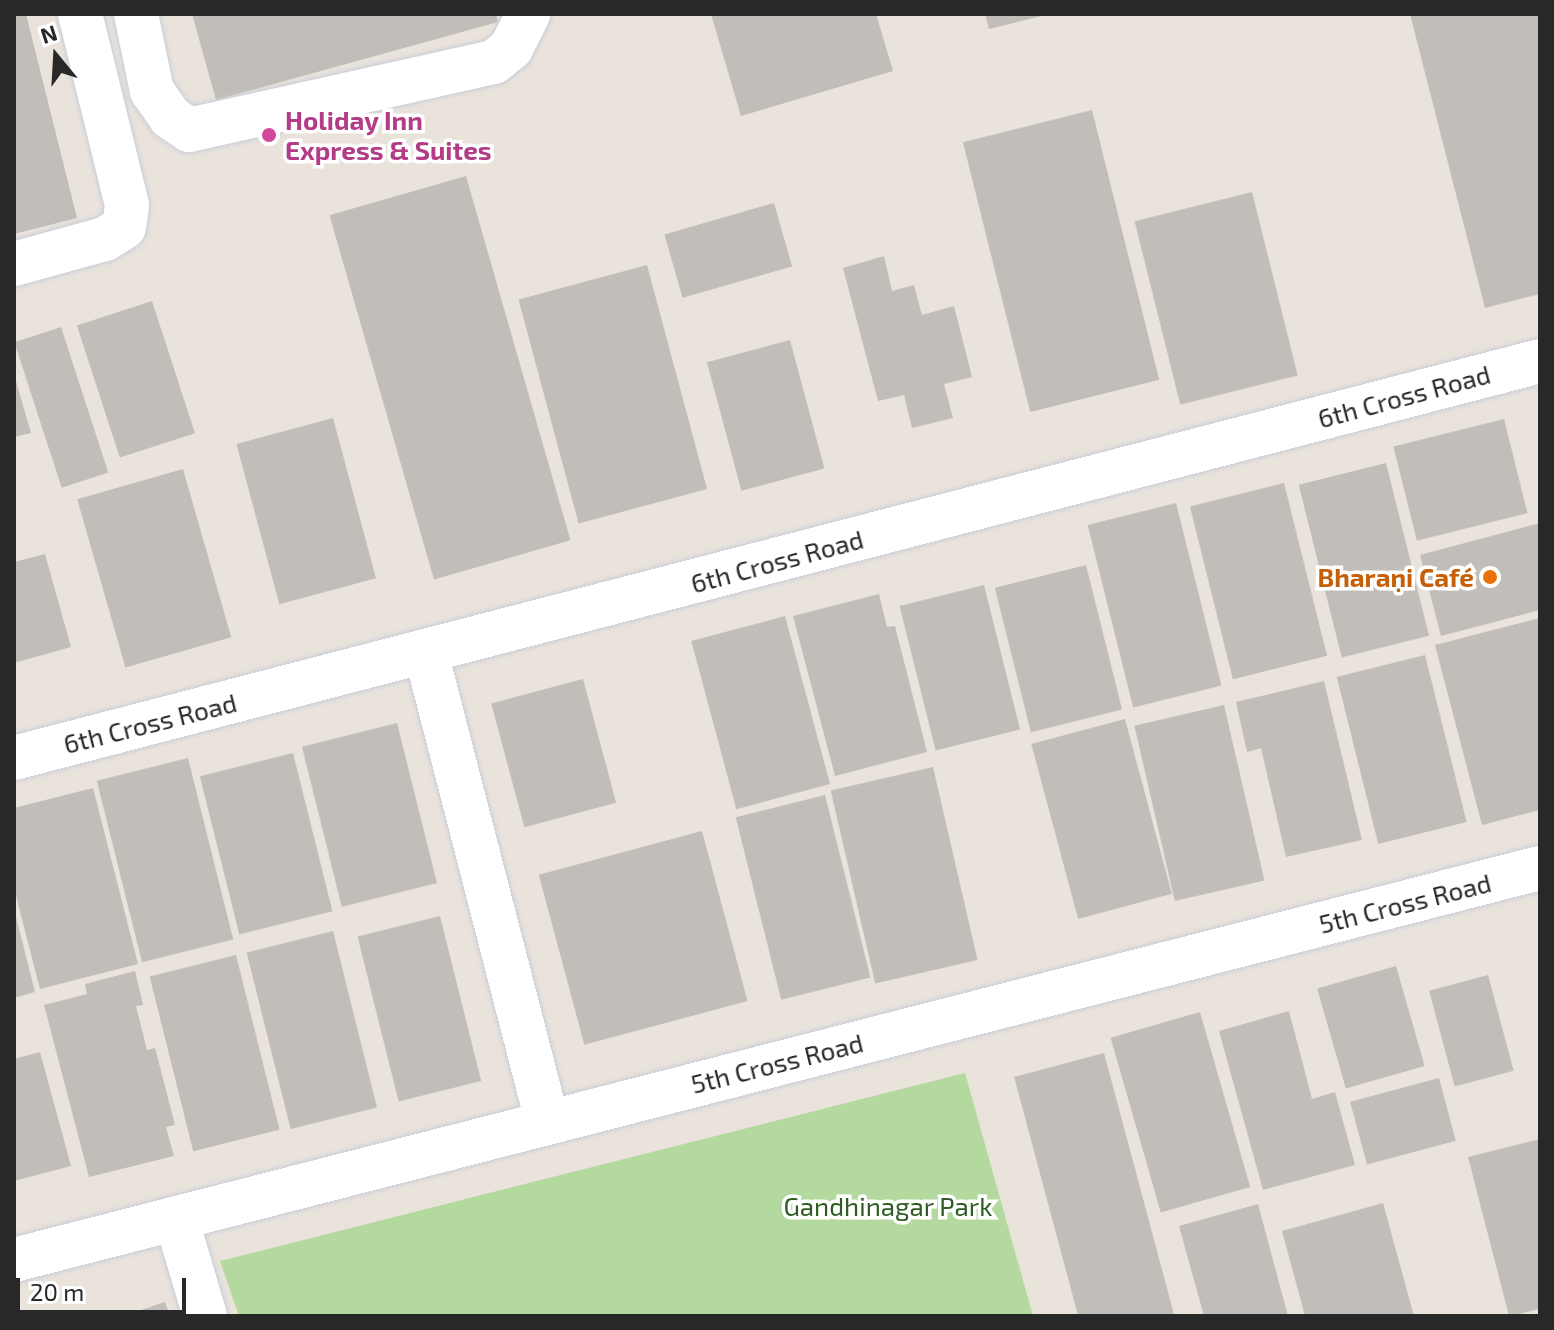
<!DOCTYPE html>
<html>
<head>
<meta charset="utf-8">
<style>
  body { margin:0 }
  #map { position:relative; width:1554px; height:1330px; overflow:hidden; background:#e9e3dc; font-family:"Exo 2",sans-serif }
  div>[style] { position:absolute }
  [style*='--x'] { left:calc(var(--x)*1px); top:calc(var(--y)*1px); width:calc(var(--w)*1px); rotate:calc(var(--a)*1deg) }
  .green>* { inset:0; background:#b3d99e }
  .building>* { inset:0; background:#c1bdb8; transform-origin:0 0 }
  .roads { filter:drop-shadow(0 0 2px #cacdd8) drop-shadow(0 0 2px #cacdd8) }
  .minor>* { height:44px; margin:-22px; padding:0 22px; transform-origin:22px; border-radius:22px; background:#fff }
  .dots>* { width:22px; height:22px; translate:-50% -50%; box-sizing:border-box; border:4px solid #fff; border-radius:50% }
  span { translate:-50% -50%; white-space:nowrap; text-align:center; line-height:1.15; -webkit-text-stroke:7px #fff; paint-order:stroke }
  .hotel-label { font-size:26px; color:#b23c85; font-weight:700 }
  .left { translate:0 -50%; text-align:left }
  .street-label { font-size:26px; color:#282828 }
  .food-label { font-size:26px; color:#c56008; font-weight:700 }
  .right { translate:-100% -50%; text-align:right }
  .park-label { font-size:26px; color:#2e5c22 }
  .frame { position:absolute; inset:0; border:16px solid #282828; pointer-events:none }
  .north { position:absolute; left:16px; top:16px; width:80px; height:80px; -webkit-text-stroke:6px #fff; paint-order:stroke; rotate:342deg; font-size:22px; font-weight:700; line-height:32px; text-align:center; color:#282828 }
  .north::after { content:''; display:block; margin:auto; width:28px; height:36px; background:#282828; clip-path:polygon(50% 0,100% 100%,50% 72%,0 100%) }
  .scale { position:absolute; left:16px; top:1278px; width:170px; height:36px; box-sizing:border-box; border:4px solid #282828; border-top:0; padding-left:10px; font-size:24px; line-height:28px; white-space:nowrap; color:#282828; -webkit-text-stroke:6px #fff; paint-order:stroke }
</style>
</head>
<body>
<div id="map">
  <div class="green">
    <i style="clip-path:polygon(965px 1073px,1033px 1316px,239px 1316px,220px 1261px)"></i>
  </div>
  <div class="building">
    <i style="clip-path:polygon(14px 14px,26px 14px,77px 218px,14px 234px)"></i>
    <i style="clip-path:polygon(192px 14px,496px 14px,498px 22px,216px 100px)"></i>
    <i style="clip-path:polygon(711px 14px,876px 14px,893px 71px,741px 116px)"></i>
    <i style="clip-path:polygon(985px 14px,1046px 14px,1046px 15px,989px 29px)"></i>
    <i style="clip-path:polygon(1410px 14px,1540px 14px,1540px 294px,1485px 308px)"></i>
    <i style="left:1092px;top:110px;width:278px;height:133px;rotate:76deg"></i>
    <i style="left:466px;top:176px;width:379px;height:142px;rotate:74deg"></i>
    <i style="left:1252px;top:192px;width:189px;height:121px;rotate:76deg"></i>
    <i style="left:774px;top:203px;width:66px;height:114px;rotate:74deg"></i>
    <i style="clip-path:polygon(884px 256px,892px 291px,914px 285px,922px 315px,954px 306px,972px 377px,944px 384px,953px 418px,912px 428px,904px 395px,878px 401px,843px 268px)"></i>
    <i style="left:647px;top:265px;width:232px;height:133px;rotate:75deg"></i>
    <i style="left:152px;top:301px;width:139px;height:79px;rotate:72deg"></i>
    <i style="left:61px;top:327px;width:153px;height:49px;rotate:72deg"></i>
    <i style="left:790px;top:340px;width:133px;height:86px;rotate:75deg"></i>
    <i style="clip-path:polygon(14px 374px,31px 433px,14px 437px)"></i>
    <i style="left:333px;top:418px;width:166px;height:100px;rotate:75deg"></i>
    <i style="left:1504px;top:419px;width:97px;height:114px;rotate:76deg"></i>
    <i style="left:1386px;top:463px;width:178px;height:90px;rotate:76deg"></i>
    <i style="left:183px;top:469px;width:175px;height:110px;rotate:74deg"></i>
    <i style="left:1284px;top:483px;width:178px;height:97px;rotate:76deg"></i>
    <i style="left:1176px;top:503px;width:188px;height:91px;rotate:76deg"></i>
    <i style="clip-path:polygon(1540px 523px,1540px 610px,1441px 636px,1420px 555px)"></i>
    <i style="clip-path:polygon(45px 554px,71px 647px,14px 663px,14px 562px)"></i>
    <i style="left:1086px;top:565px;width:149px;height:94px;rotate:76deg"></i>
    <i style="left:984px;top:585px;width:149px;height:87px;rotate:76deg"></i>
    <i style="clip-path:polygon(879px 594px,887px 627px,895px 626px,927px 752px,835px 776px,793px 616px)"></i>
    <i style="left:785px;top:616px;width:174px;height:97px;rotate:75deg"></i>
    <i style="clip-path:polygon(1540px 618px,1540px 810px,1482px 825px,1435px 645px)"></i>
    <i style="left:1425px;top:655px;width:172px;height:91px;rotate:76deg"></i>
    <i style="left:583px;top:679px;width:128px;height:95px;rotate:75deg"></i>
    <i style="clip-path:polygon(1324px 681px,1362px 840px,1286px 857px,1261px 748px,1247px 752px,1236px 702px)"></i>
    <i style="left:1224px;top:705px;width:180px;height:92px;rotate:77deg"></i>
    <i style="left:1125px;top:719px;width:181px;height:97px;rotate:75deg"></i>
    <i style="left:397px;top:723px;width:165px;height:98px;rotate:76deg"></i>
    <i style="left:293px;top:753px;width:163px;height:96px;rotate:76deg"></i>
    <i style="left:188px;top:758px;width:187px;height:94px;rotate:76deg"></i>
    <i style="left:933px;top:767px;width:198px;height:105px;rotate:77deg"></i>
    <i style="clip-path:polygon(93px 788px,138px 964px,40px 989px,14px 888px,14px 808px)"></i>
    <i style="left:825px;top:795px;width:188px;height:92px;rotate:76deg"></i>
    <i style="left:702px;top:831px;width:176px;height:169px;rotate:75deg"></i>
    <i style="clip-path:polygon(15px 913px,35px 992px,14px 998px,14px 914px)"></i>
    <i style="left:440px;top:916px;width:170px;height:85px;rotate:76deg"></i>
    <i style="left:333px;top:931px;width:182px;height:89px;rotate:76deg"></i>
    <i style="left:236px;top:955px;width:180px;height:89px;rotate:76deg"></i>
    <i style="left:1396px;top:966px;width:104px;height:82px;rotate:74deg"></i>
    <i style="clip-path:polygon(135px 971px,143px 1005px,136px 1006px,147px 1050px,155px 1048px,175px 1125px,166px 1127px,174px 1156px,89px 1177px,44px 1005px,87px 994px,85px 984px)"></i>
    <i style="left:1488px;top:975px;width:99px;height:61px;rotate:75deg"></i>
    <i style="clip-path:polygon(1289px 1011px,1312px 1099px,1335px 1092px,1355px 1165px,1263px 1190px,1219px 1031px)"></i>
    <i style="left:1200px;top:1012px;width:182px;height:93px;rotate:74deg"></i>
    <i style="clip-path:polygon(40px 1052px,71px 1166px,14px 1181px,14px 1059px)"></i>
    <i style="left:1104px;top:1053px;width:273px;height:93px;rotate:75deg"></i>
    <i style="left:1439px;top:1078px;width:65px;height:92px;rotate:75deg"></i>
    <i style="clip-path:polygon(1540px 1139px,1540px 1309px,1509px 1316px,1468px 1157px)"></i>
    <i style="clip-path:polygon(1383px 1203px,1414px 1316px,1305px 1316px,1282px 1231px)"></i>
    <i style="clip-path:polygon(1258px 1204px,1288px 1316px,1204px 1316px,1179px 1226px)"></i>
    <i style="clip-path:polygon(165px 1302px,170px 1316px,126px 1316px,126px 1315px)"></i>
  </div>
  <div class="roads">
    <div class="minor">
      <i style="--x:136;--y:14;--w:79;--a:78.3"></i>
      <i style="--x:152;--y:91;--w:32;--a:55"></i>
      <i style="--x:170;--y:117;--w:23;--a:34"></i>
      <i style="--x:189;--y:130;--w:312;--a:-12.6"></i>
      <i style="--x:494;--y:62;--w:22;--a:-39"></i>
      <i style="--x:511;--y:48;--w:38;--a:-63"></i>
      <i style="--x:14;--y:264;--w:94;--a:-15.4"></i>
      <i style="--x:105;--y:239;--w:22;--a:-32"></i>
      <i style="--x:124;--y:227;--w:22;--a:-82"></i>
      <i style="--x:127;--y:205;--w:197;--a:-103.8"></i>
      <i style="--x:426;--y:653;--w:484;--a:75.5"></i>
      <i style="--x:14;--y:758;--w:1577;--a:-14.58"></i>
      <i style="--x:176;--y:1218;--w:102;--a:73.5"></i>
      <i style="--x:14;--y:1260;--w:1576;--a:-14.41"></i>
    </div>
  </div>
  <div class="dots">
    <i style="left:269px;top:135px;background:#d1479c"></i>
    <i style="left:1490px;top:577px;background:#e8710a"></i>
  </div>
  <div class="hotel-label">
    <span class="left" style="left:285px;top:135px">Holiday Inn<br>Express &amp; Suites</span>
  </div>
  <div class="street-label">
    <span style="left:1404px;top:396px;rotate:-15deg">6th Cross Road</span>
    <span style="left:777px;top:561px;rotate:-15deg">6th Cross Road</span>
    <span style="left:150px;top:723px;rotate:-14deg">6th Cross Road</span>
    <span style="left:1405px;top:903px;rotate:-14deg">5th Cross Road</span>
    <span style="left:777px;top:1063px;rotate:-14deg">5th Cross Road</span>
  </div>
  <div class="food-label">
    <span class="right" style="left:1474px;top:577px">Bharaṇi Café</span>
  </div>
  <div class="park-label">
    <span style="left:888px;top:1206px">Gandhinagar Park</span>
  </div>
  <div class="frame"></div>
  <div class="north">N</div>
  <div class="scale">20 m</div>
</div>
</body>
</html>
